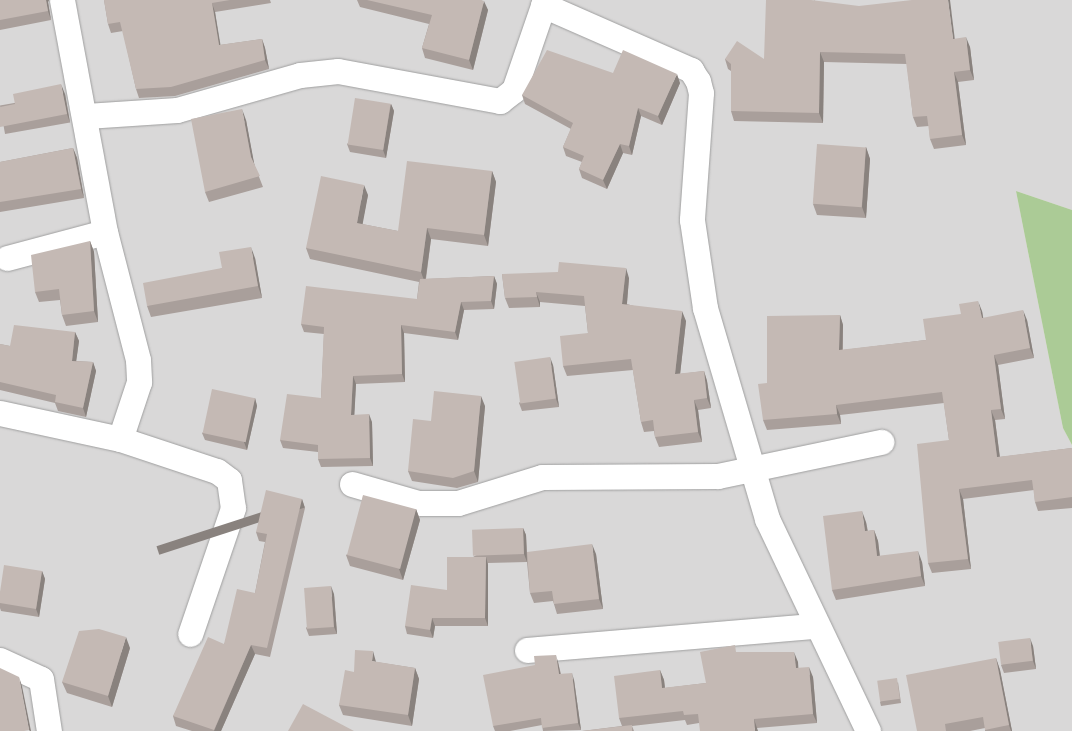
<!DOCTYPE html>
<html>
<head>
<meta charset="utf-8">
<style>
  body { margin:0 }
  #map { position:relative; width:1072px; height:731px; overflow:hidden; background:#ece7e0; font-family:"Exo 2",sans-serif }
  div>[style] { position:absolute }
  [style*='--x'] { left:calc(var(--x)*1px); top:calc(var(--y)*1px); width:calc(var(--w)*1px); rotate:calc(var(--a)*1deg) }
  .residential>* { inset:0; background:#d9d8d8 }
  .forest>* { inset:0; background:#abcb96 }
  .roads { filter:drop-shadow(0 0 1px #9f9f9f) drop-shadow(0 0 1px #9f9f9f) }
  .minor>* { height:25px; margin:-12.5px; padding:0 12.5px; transform-origin:12.5px; border-radius:12.5px; background:#fff }
  .wall>* { inset:0; background:#a99f9b; transform-origin:0 0 }
  .shaded-wall>* { inset:0; background:#89827e; transform-origin:0 0 }
  .building>* { inset:0; background:#c4b9b4; transform-origin:0 0 }
  span { translate:-50% -50%; white-space:nowrap; text-align:center; line-height:1.15; -webkit-text-stroke:5px #fff; paint-order:stroke }
</style>
</head>
<body>
<div id="map">
  <div class="residential">
    <i style="clip-path:polygon(0 0,1072px 0,1072px 210px,1016px 191px,1063px 428px,1072px 445px,1072px 731px,0 731px)"></i>
  </div>
  <div class="forest">
    <i style="clip-path:polygon(1016px 191px,1072px 210px,1072px 445px,1063px 428px)"></i>
  </div>
  <div class="roads">
    <div class="minor">
      <i style="--x:62;--y:0;--w:236;--a:79.5"></i>
      <i style="--x:105;--y:232;--w:132;--a:75.5"></i>
      <i style="--x:138;--y:360;--w:22;--a:87"></i>
      <i style="--x:139;--y:382;--w:60;--a:108.4"></i>
      <i style="--x:543;--y:5;--w:162;--a:23.7"></i>
      <i style="--x:691;--y:70;--w:13;--a:58"></i>
      <i style="--x:698;--y:81;--w:12;--a:76"></i>
      <i style="--x:701;--y:93;--w:127;--a:94.1"></i>
      <i style="--x:692;--y:220;--w:89;--a:81.6"></i>
      <i style="--x:705;--y:308;--w:220;--a:73.6"></i>
      <i style="--x:767;--y:519;--w:235;--a:64.5"></i>
      <i style="--x:86;--y:116;--w:91;--a:-3.8"></i>
      <i style="--x:177;--y:110;--w:128;--a:-15.9"></i>
      <i style="--x:300;--y:75;--w:38;--a:-6"></i>
      <i style="--x:338;--y:71;--w:165;--a:10.5"></i>
      <i style="--x:500;--y:101;--w:18;--a:-38"></i>
      <i style="--x:514;--y:90;--w:95;--a:-71"></i>
      <i style="--x:7;--y:258;--w:101;--a:-14.9"></i>
      <i style="--x:0;--y:413;--w:123;--a:12.2"></i>
      <i style="--x:120;--y:439;--w:102;--a:18.3"></i>
      <i style="--x:217;--y:471;--w:15;--a:37"></i>
      <i style="--x:229;--y:480;--w:28;--a:82"></i>
      <i style="--x:233;--y:508;--w:133;--a:108.8"></i>
      <i style="--x:352;--y:484;--w:69;--a:16.1"></i>
      <i style="--x:418;--y:503;--w:40;--a:0"></i>
      <i style="--x:458;--y:503;--w:88;--a:-17.2"></i>
      <i style="--x:542;--y:477;--w:176;--a:-0.3"></i>
      <i style="--x:718;--y:476;--w:167;--a:-11.8"></i>
      <i style="--x:527;--y:650;--w:289;--a:-4.8"></i>
      <i style="--x:0;--y:660;--w:45;--a:24.9"></i>
      <i style="--x:41;--y:679;--w:53;--a:81.3"></i>
    </div>
  </div>
  <div class="wall">
    <i style="clip-path:polygon(0 0,49px 0,48px 2px,51px 20px,0 30px)"></i>
    <i style="clip-path:polygon(104px 0,270px 0,271px 3px,215px 12px,220px 45px,262px 39px,265px 48px,269px 69px,175px 96px,139px 98px,136px 89px,123px 31px,111px 33px,108px 24px)"></i>
    <i style="clip-path:polygon(357px 0,481px 0,488px 10px,473px 70px,425px 58px,422px 48px,429px 24px,360px 7px)"></i>
    <i style="clip-path:polygon(815px 0,815px 1px,955px 39px,970px 47px,974px 80px,958px 82px,966px 145px,934px 149px,930px 139px,929px 126px,917px 127px,913px 117px,907px 64px,824px 62px,823px 123px,734px 121px,731px 111px,731px 71px,728px 69px,725px 59px,764px 59px)"></i>
    <i style="clip-path:polygon(613px 73px,680px 83px,662px 125px,641px 116px,632px 155px,623px 153px,607px 189px,582px 178px,579px 169px,582px 162px,566px 156px,563px 147px,571px 129px,525px 104px,522px 95px)"></i>
    <i style="left:65px;top:94px;width:29px;height:66px;rotate:80deg"></i>
    <i style="clip-path:polygon(391px 104px,394px 111px,386px 158px,350px 152px,347px 144px)"></i>
    <i style="clip-path:polygon(246px 120px,254px 164px,263px 187px,209px 202px,205px 192px)"></i>
    <i style="clip-path:polygon(866px 147px,870px 159px,866px 218px,817px 215px,813px 204px)"></i>
    <i style="clip-path:polygon(73px 148px,77px 158px,84px 198px,0 212px,0 162px)"></i>
    <i style="clip-path:polygon(492px 171px,496px 182px,488px 246px,431px 239px,426px 279px,494px 276px,497px 284px,494px 309px,464px 310px,458px 340px,404px 333px,405px 382px,356px 384px,354px 415px,372px 422px,373px 466px,321px 467px,318px 459px,318px 452px,283px 448px,280px 440px,321px 398px,324px 334px,304px 332px,301px 324px,417px 299px,419px 282px,310px 259px,306px 248px,368px 195px,362px 224px,398px 231px)"></i>
    <i style="clip-path:polygon(90px 241px,94px 252px,98px 322px,66px 326px,62px 315px,60px 300px,39px 302px,35px 292px)"></i>
    <i style="clip-path:polygon(255px 258px,262px 298px,151px 317px,147px 306px,222px 268px)"></i>
    <i style="clip-path:polygon(502px 274px,629px 278px,627px 304px,686px 321px,680px 374px,704px 371px,707px 381px,711px 408px,698px 410px,702px 442px,659px 447px,655px 437px,654px 431px,644px 432px,641px 422px,633px 370px,567px 376px,563px 366px,588px 333px,585px 306px,540px 302px,540px 307px,509px 308px,505px 298px)"></i>
    <i style="clip-path:polygon(982px 311px,983px 318px,1027px 320px,1034px 358px,998px 365px,1005px 419px,995px 420px,1000px 457px,1072px 448px,1072px 508px,1038px 511px,1035px 502px,1034px 490px,963px 499px,971px 569px,932px 573px,928px 563px,949px 440px,944px 403px,840px 415px,841px 424px,767px 430px,763px 420px,767px 383px,840px 315px,843px 325px,843px 350px,926px 340px)"></i>
    <i style="clip-path:polygon(75px 332px,79px 341px,76px 361px,93px 362px,96px 371px,86px 417px,58px 411px,55px 403px,0 390px,0 344px,10px 346px)"></i>
    <i style="clip-path:polygon(553px 365px,559px 407px,522px 411px,519px 403px)"></i>
    <i style="clip-path:polygon(255px 398px,257px 406px,247px 450px,205px 440px,202px 433px)"></i>
    <i style="clip-path:polygon(485px 406px,478px 482px,457px 488px,412px 481px,408px 471px,431px 421px)"></i>
    <i style="clip-path:polygon(302px 499px,305px 508px,270px 657px,255px 654px,221px 731px,192px 731px,176px 726px,173px 716px,224px 644px,255px 593px,265px 542px,259px 541px,256px 532px)"></i>
    <i style="clip-path:polygon(416px 509px,420px 520px,403px 580px,350px 566px,346px 555px)"></i>
    <i style="clip-path:polygon(866px 522px,868px 531px,874px 530px,878px 541px,880px 556px,922px 562px,925px 586px,836px 600px,832px 590px)"></i>
    <i style="clip-path:polygon(523px 528px,526px 535px,527px 552px,596px 554px,603px 609px,557px 614px,553px 601px,534px 603px,530px 593px,527px 562px,488px 563px,488px 626px,435px 626px,433px 638px,407px 634px,405px 626px,447px 590px,473px 557px)"></i>
    <i style="clip-path:polygon(42px 571px,45px 579px,39px 617px,1px 611px,0 608px,0 592px)"></i>
    <i style="clip-path:polygon(334px 594px,337px 634px,309px 636px,306px 628px)"></i>
    <i style="clip-path:polygon(1033px 646px,1036px 669px,1004px 673px,1001px 665px)"></i>
    <i style="clip-path:polygon(130px 648px,112px 707px,67px 693px,62px 682px)"></i>
    <i style="clip-path:polygon(737px 652px,798px 662px,798px 668px,813px 677px,817px 723px,757px 728px,699px 723px,687px 725px,685px 720px,632px 726px,634px 731px,582px 731px,622px 726px,619px 718px,660px 670px,664px 680px,665px 688px,706px 683px)"></i>
    <i style="clip-path:polygon(996px 658px,1000px 670px,1012px 731px,985px 731px,985px 728px,970px 731px,917px 731px)"></i>
    <i style="clip-path:polygon(376px 662px,415px 668px,419px 679px,412px 726px,343px 715px,339px 705px,354px 672px)"></i>
    <i style="clip-path:polygon(558px 662px,561px 674px,574px 680px,581px 730px,543px 731px,542px 725px,510px 731px,495px 731px,493px 726px)"></i>
    <i style="clip-path:polygon(898px 682px,901px 703px,881px 706px,880px 702px)"></i>
  </div>
  <div class="shaded-wall">
    <i style="clip-path:polygon(46px 0,49px 0,48px 2px,51px 20px,48px 11px)"></i>
    <i style="clip-path:polygon(948px 0,950px 0,956px 49px,953px 39px)"></i>
    <i style="clip-path:polygon(484px 1px,488px 10px,473px 70px,469px 60px)"></i>
    <i style="clip-path:polygon(212px 3px,215px 12px,222px 54px,219px 45px)"></i>
    <i style="clip-path:polygon(966px 37px,970px 47px,974px 80px,970px 70px)"></i>
    <i style="clip-path:polygon(262px 39px,265px 48px,269px 69px,265px 60px)"></i>
    <i style="clip-path:polygon(820px 52px,824px 62px,823px 123px,819px 113px)"></i>
    <i style="clip-path:polygon(954px 72px,958px 82px,966px 145px,962px 135px)"></i>
    <i style="clip-path:polygon(677px 74px,680px 83px,662px 125px,658px 116px)"></i>
    <i style="clip-path:polygon(61px 84px,65px 94px,70px 123px,67px 114px)"></i>
    <i style="clip-path:polygon(391px 104px,394px 111px,386px 158px,383px 150px)"></i>
    <i style="clip-path:polygon(638px 108px,641px 116px,632px 155px,629px 146px)"></i>
    <i style="clip-path:polygon(242px 109px,246px 120px,255px 168px,251px 157px)"></i>
    <i style="clip-path:polygon(620px 144px,623px 153px,607px 189px,603px 180px)"></i>
    <i style="clip-path:polygon(866px 147px,870px 159px,866px 218px,862px 207px)"></i>
    <i style="clip-path:polygon(73px 148px,77px 158px,84px 198px,81px 189px)"></i>
    <i style="clip-path:polygon(492px 171px,496px 182px,488px 246px,484px 235px)"></i>
    <i style="clip-path:polygon(364px 185px,368px 195px,361px 233px,357px 223px)"></i>
    <i style="clip-path:polygon(427px 228px,431px 239px,425px 283px,421px 272px)"></i>
    <i style="clip-path:polygon(90px 241px,94px 252px,98px 322px,94px 311px)"></i>
    <i style="clip-path:polygon(251px 247px,255px 258px,262px 298px,258px 286px)"></i>
    <i style="clip-path:polygon(626px 268px,629px 278px,626px 314px,622px 304px)"></i>
    <i style="clip-path:polygon(494px 276px,497px 284px,494px 309px,491px 301px)"></i>
    <i style="clip-path:polygon(536px 292px,540px 302px,540px 307px,537px 297px)"></i>
    <i style="clip-path:polygon(978px 301px,982px 311px,985px 328px,982px 318px)"></i>
    <i style="clip-path:polygon(461px 302px,464px 310px,458px 340px,455px 332px)"></i>
    <i style="clip-path:polygon(1023px 310px,1027px 320px,1034px 358px,1030px 348px)"></i>
    <i style="clip-path:polygon(682px 311px,686px 321px,679px 384px,675px 374px)"></i>
    <i style="clip-path:polygon(840px 315px,843px 325px,842px 360px,839px 350px)"></i>
    <i style="clip-path:polygon(401px 325px,404px 333px,405px 382px,402px 374px)"></i>
    <i style="clip-path:polygon(75px 332px,79px 341px,75px 370px,72px 361px)"></i>
    <i style="clip-path:polygon(994px 355px,998px 365px,1005px 419px,1001px 409px)"></i>
    <i style="clip-path:polygon(550px 357px,553px 365px,559px 407px,556px 399px)"></i>
    <i style="clip-path:polygon(93px 362px,96px 371px,86px 417px,83px 408px)"></i>
    <i style="clip-path:polygon(704px 371px,707px 381px,711px 408px,707px 398px)"></i>
    <i style="clip-path:polygon(353px 376px,356px 384px,354px 422px,351px 415px)"></i>
    <i style="clip-path:polygon(481px 396px,485px 406px,478px 482px,474px 471px)"></i>
    <i style="clip-path:polygon(255px 398px,257px 406px,247px 450px,244px 442px)"></i>
    <i style="clip-path:polygon(694px 400px,698px 410px,702px 442px,698px 432px)"></i>
    <i style="clip-path:polygon(836px 405px,840px 415px,841px 424px,837px 414px)"></i>
    <i style="clip-path:polygon(991px 410px,995px 420px,1001px 467px,997px 457px)"></i>
    <i style="clip-path:polygon(369px 414px,372px 422px,373px 466px,370px 458px)"></i>
    <i style="clip-path:polygon(959px 489px,963px 499px,971px 569px,968px 559px)"></i>
    <i style="left:302px;top:499px;width:9px;height:153px;rotate:72deg"></i>
    <i style="clip-path:polygon(416px 509px,420px 520px,403px 580px,399px 569px)"></i>
    <i style="clip-path:polygon(862px 511px,866px 522px,869px 542px,865px 531px)"></i>
    <i style="clip-path:polygon(523px 528px,526px 535px,527px 562px,524px 554px)"></i>
    <i style="clip-path:polygon(874px 530px,878px 541px,881px 567px,877px 556px)"></i>
    <i style="clip-path:polygon(592px 544px,596px 554px,603px 609px,599px 599px)"></i>
    <i style="clip-path:polygon(918px 551px,922px 562px,925px 586px,921px 576px)"></i>
    <i style="clip-path:polygon(486px 557px,488px 565px,488px 626px,485px 618px)"></i>
    <i style="clip-path:polygon(42px 571px,45px 579px,39px 617px,36px 609px)"></i>
    <i style="clip-path:polygon(331px 586px,334px 594px,337px 634px,334px 627px)"></i>
    <i style="clip-path:polygon(432px 618px,435px 626px,433px 638px,430px 630px)"></i>
    <i style="clip-path:polygon(126px 637px,130px 648px,112px 707px,108px 696px)"></i>
    <i style="clip-path:polygon(1030px 638px,1033px 646px,1036px 669px,1033px 661px)"></i>
    <i style="clip-path:polygon(251px 645px,255px 654px,221px 731px,214px 731px)"></i>
    <i style="clip-path:polygon(373px 651px,376px 662px,372px 661px)"></i>
    <i style="clip-path:polygon(794px 652px,798px 662px,799px 678px,796px 668px)"></i>
    <i style="clip-path:polygon(556px 655px,558px 662px,562px 682px,559px 674px)"></i>
    <i style="clip-path:polygon(996px 658px,1000px 670px,1012px 731px,1011px 731px,1009px 725px)"></i>
    <i style="clip-path:polygon(809px 667px,813px 677px,817px 723px,813px 714px)"></i>
    <i style="clip-path:polygon(415px 668px,419px 679px,412px 726px,408px 715px)"></i>
    <i style="clip-path:polygon(660px 670px,664px 680px,666px 698px,662px 688px)"></i>
    <i style="clip-path:polygon(572px 673px,574px 680px,581px 730px,578px 723px)"></i>
    <i style="clip-path:polygon(19px 677px,22px 686px,31px 731px,30px 731px,29px 730px)"></i>
    <i style="clip-path:polygon(754px 719px,758px 731px,755px 731px)"></i>
  </div>
  <div class="building">
    <i style="clip-path:polygon(0 0,46px 0,48px 11px,0 20px)"></i>
    <i style="clip-path:polygon(104px 0,230px 0,212px 3px,219px 45px,262px 39px,265px 60px,171px 87px,136px 89px,120px 22px,108px 24px)"></i>
    <i style="clip-path:polygon(367px 0,481px 0,484px 1px,469px 60px,422px 48px,432px 15px)"></i>
    <i style="clip-path:polygon(766px 0,811px 0,859px 6px,912px 0,948px 0,953px 39px,966px 37px,970px 70px,954px 72px,962px 135px,930px 139px,927px 116px,913px 117px,905px 54px,820px 52px,819px 113px,731px 111px,731px 64px,725px 59px,737px 41px,764px 59px)"></i>
    <i style="clip-path:polygon(547px 50px,613px 73px,623px 50px,677px 74px,658px 116px,638px 108px,629px 146px,620px 144px,603px 180px,579px 169px,584px 156px,563px 147px,573px 123px,522px 95px)"></i>
    <i style="clip-path:polygon(61px 84px,67px 114px,0 127px,0 107px,15px 104px,13px 94px)"></i>
    <i style="left:355px;top:98px;width:36px;height:47px;rotate:9deg"></i>
    <i style="clip-path:polygon(242px 109px,251px 157px,260px 176px,205px 192px,191px 119px)"></i>
    <i style="left:817px;top:144px;width:49px;height:60px;rotate:4deg"></i>
    <i style="clip-path:polygon(73px 148px,81px 189px,0 202px,0 162px)"></i>
    <i style="clip-path:polygon(407px 161px,492px 171px,484px 235px,427px 228px,421px 272px,306px 248px,321px 176px,364px 185px,357px 223px,398px 231px)"></i>
    <i style="clip-path:polygon(90px 241px,94px 311px,62px 315px,59px 289px,35px 292px,31px 255px)"></i>
    <i style="clip-path:polygon(251px 247px,258px 286px,147px 306px,143px 283px,222px 268px,219px 252px)"></i>
    <i style="clip-path:polygon(559px 262px,626px 268px,622px 304px,682px 311px,675px 374px,704px 371px,707px 398px,694px 400px,698px 432px,655px 437px,653px 420px,641px 422px,631px 359px,563px 366px,560px 336px,588px 333px,584px 296px,536px 292px,537px 297px,505px 298px,502px 274px,558px 272px)"></i>
    <i style="clip-path:polygon(494px 276px,491px 301px,461px 302px,455px 332px,401px 325px,402px 374px,353px 376px,351px 415px,369px 414px,370px 458px,318px 459px,318px 445px,280px 440px,287px 394px,321px 398px,324px 327px,301px 324px,306px 286px,417px 299px,420px 279px)"></i>
    <i style="clip-path:polygon(978px 301px,982px 318px,1023px 310px,1030px 348px,994px 355px,1001px 409px,991px 410px,997px 457px,1072px 448px,1072px 497px,1035px 502px,1032px 480px,959px 489px,968px 559px,928px 563px,917px 444px,949px 440px,942px 392px,836px 405px,837px 414px,763px 420px,758px 384px,767px 383px,767px 316px,840px 315px,839px 350px,926px 340px,923px 319px,961px 314px,959px 304px)"></i>
    <i style="clip-path:polygon(14px 325px,75px 332px,72px 361px,93px 362px,83px 408px,55px 402px,56px 395px,0 382px,0 344px,10px 346px)"></i>
    <i style="left:550px;top:357px;width:42px;height:36px;rotate:82deg"></i>
    <i style="left:212px;top:389px;width:44px;height:45px;rotate:12deg"></i>
    <i style="clip-path:polygon(434px 391px,481px 396px,474px 471px,453px 478px,408px 471px,413px 419px,431px 421px)"></i>
    <i style="clip-path:polygon(266px 490px,302px 499px,267px 648px,251px 645px,214px 730px,173px 716px,208px 637px,224px 644px,237px 589px,255px 593px,267px 534px,256px 532px)"></i>
    <i style="left:363px;top:495px;width:55px;height:62px;rotate:15deg"></i>
    <i style="clip-path:polygon(862px 511px,865px 531px,874px 530px,877px 556px,918px 551px,921px 576px,832px 590px,823px 516px)"></i>
    <i style="left:523px;top:528px;width:26px;height:51px;rotate:88deg"></i>
    <i style="clip-path:polygon(592px 544px,599px 599px,554px 604px,552px 591px,530px 593px,527px 552px)"></i>
    <i style="clip-path:polygon(447px 557px,486px 557px,485px 618px,432px 618px,430px 630px,405px 626px,411px 585px,447px 590px)"></i>
    <i style="clip-path:polygon(4px 565px,42px 571px,36px 609px,0 603px,0 592px)"></i>
    <i style="left:331px;top:586px;width:41px;height:27px;rotate:86deg"></i>
    <i style="clip-path:polygon(99px 629px,126px 637px,108px 696px,62px 682px,79px 631px)"></i>
    <i style="left:1030px;top:638px;width:23px;height:32px;rotate:83deg"></i>
    <i style="clip-path:polygon(735px 645px,736px 652px,794px 652px,796px 668px,809px 667px,813px 714px,754px 719px,755px 731px,700px 731px,698px 714px,684px 715px,683px 711px,619px 718px,614px 676px,660px 670px,662px 688px,706px 683px,700px 652px)"></i>
    <i style="clip-path:polygon(355px 650px,373px 651px,372px 661px,415px 668px,408px 715px,339px 705px,345px 670px,354px 672px)"></i>
    <i style="clip-path:polygon(556px 655px,559px 674px,572px 673px,578px 723px,542px 728px,541px 718px,493px 726px,483px 675px,535px 665px,534px 656px)"></i>
    <i style="clip-path:polygon(996px 658px,1009px 725px,985px 730px,983px 717px,945px 724px,946px 731px,917px 731px,906px 675px)"></i>
    <i style="clip-path:polygon(0 668px,19px 677px,29px 730px,24px 731px,0 731px)"></i>
    <i style="left:897px;top:678px;width:21px;height:20px;rotate:82deg"></i>
    <i style="clip-path:polygon(303px 704px,354px 731px,288px 731px)"></i>
    <i style="clip-path:polygon(632px 725px,632px 731px,582px 731px)"></i>
  </div>
</div>
</body>
</html>
